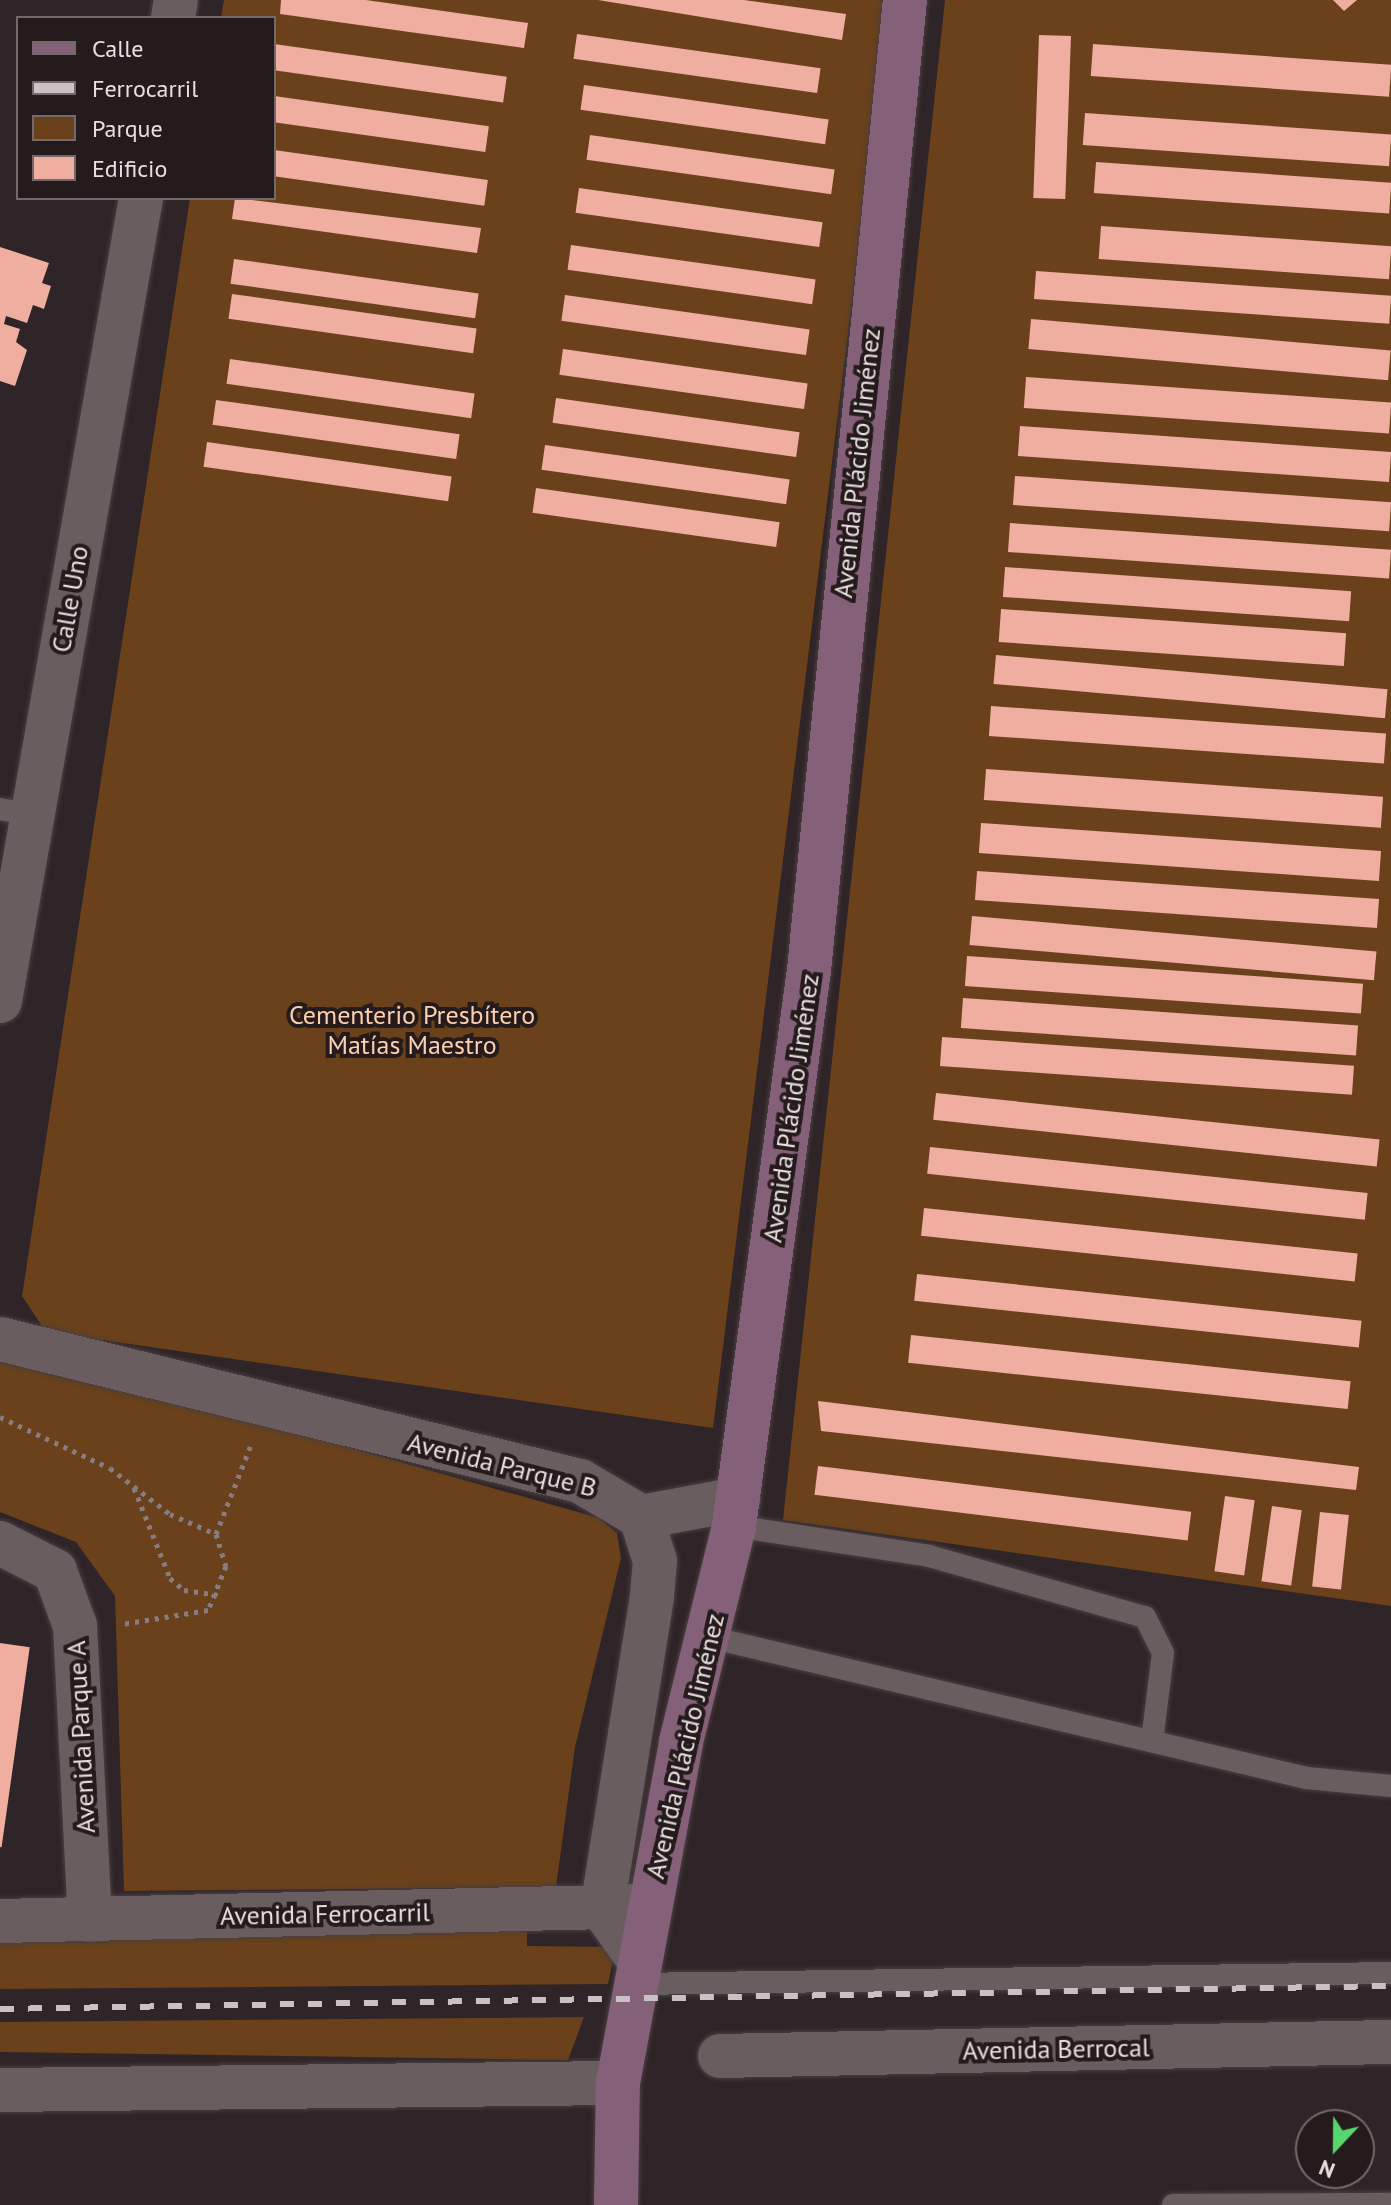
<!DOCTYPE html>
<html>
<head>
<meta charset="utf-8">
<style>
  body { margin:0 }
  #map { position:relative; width:1391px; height:2205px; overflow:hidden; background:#2f2427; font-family:"PT Sans",sans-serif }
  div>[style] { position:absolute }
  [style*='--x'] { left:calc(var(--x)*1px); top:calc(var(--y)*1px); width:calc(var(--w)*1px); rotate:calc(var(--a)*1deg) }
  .green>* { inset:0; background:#6a411b }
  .building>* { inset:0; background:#f0aea1; transform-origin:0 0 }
  .path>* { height:5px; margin-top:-2.5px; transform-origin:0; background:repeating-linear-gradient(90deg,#877d80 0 4px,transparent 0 10px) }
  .roads { filter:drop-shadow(0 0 2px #493f42) drop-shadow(0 0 2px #493f42) }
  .service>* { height:22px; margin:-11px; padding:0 11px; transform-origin:11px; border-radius:11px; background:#6a5d60 }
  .minor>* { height:44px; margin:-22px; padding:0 22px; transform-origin:22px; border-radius:22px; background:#6a5d60 }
  .tertiary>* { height:44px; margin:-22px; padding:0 22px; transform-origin:22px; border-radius:22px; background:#6a5d60 }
  .secondary>* { height:44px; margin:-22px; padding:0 22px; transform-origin:22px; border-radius:22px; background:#846179 }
  .rail>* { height:6px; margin-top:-3px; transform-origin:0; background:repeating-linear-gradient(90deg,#c9c1c3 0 14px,transparent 0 28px) }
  span { translate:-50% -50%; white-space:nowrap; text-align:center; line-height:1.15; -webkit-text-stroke:8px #251b1d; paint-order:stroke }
  .street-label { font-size:26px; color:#e7dfe1 }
  .park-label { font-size:26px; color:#fbd0ae }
  .legend { position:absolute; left:16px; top:16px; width:260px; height:184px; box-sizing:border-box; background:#251b1d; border:2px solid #73696b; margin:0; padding:10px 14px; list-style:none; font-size:24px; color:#e7dfe1 }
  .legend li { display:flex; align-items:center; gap:16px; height:40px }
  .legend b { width:40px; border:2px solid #73696b }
  .north { position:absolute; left:1295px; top:2109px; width:80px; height:80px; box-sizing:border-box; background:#251b1d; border:2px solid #73696b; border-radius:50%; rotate:202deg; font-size:22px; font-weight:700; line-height:32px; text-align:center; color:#e7dfe1 }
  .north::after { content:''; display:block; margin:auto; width:28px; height:36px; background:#57d670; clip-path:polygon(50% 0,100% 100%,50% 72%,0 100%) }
</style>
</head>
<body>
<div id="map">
  <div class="green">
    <i style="clip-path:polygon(224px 0,889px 0,713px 1428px,46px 1332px,22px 1296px,190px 198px,274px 198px,274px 18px,221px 18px)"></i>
    <i style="clip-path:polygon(945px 0,1391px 0,1391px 1606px,783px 1520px)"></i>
    <i style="clip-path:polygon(0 1349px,599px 1518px,617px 1533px,621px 1558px,575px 1747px,556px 1887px,124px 1891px,115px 1596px,76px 1542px,0 1512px)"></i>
    <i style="clip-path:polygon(527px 1930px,527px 1946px,616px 1947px,608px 1984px,0 1989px,0 1940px)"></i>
    <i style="clip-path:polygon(584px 2017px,568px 2060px,0 2052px,0 2022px)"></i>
  </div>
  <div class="building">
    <i style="clip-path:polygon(281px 0,366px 0,528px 23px,524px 48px,280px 14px)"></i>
    <i style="clip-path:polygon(598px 0,744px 0,846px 14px,842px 40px)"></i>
    <i style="clip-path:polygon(1333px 0,1357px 0,1344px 11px)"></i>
    <i style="left:577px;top:34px;width:246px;height:25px;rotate:8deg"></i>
    <i style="left:1039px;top:35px;width:32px;height:163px;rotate:2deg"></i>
    <i style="left:274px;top:44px;width:235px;height:26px;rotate:8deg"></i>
    <i style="left:1093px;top:44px;width:299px;height:32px;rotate:4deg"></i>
    <i style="left:584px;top:85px;width:247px;height:25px;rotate:8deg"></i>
    <i style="left:274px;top:96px;width:217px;height:26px;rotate:8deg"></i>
    <i style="left:1085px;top:113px;width:307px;height:32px;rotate:4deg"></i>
    <i style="left:590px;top:135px;width:247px;height:25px;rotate:8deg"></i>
    <i style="left:274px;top:150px;width:216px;height:26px;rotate:8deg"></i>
    <i style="left:1096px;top:162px;width:296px;height:31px;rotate:4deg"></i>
    <i style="left:579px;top:188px;width:246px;height:25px;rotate:8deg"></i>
    <i style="clip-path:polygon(235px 198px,481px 228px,477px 253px,232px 219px)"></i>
    <i style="left:1101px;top:226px;width:291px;height:33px;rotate:4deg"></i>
    <i style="left:571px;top:245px;width:247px;height:25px;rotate:8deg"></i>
    <i style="clip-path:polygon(0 247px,49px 263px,42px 283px,51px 286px,44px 309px,33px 305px,27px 323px,6px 316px,4px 324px,20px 329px,16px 342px,27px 350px,15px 386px,0 381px)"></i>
    <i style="left:234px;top:259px;width:247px;height:25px;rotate:8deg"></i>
    <i style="left:1036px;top:271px;width:356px;height:28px;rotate:4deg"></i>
    <i style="left:232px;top:294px;width:247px;height:25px;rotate:8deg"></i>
    <i style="left:565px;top:295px;width:247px;height:26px;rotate:8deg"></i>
    <i style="left:1031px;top:319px;width:361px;height:30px;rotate:5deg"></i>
    <i style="left:563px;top:349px;width:247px;height:26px;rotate:8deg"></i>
    <i style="left:230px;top:359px;width:247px;height:25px;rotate:8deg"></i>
    <i style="left:1026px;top:377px;width:366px;height:31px;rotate:4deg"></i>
    <i style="left:556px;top:398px;width:246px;height:25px;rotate:8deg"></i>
    <i style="left:216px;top:400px;width:246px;height:25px;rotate:8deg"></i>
    <i style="left:1020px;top:426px;width:372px;height:30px;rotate:4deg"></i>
    <i style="left:207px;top:442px;width:247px;height:25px;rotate:8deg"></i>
    <i style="left:545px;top:445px;width:247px;height:25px;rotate:8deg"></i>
    <i style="left:1015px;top:476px;width:377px;height:29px;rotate:4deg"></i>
    <i style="left:536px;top:488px;width:246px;height:25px;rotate:8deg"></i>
    <i style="left:1010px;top:523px;width:382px;height:29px;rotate:4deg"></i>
    <i style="left:1005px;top:567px;width:347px;height:30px;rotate:4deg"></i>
    <i style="left:1001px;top:609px;width:346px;height:33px;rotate:4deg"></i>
    <i style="left:996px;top:655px;width:393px;height:29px;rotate:5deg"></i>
    <i style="left:991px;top:706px;width:396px;height:30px;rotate:4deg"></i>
    <i style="left:986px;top:769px;width:398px;height:31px;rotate:4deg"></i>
    <i style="left:981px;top:823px;width:401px;height:30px;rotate:4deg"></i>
    <i style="left:977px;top:871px;width:403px;height:29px;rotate:4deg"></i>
    <i style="left:972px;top:916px;width:406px;height:29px;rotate:5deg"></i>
    <i style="left:967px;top:956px;width:397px;height:30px;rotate:4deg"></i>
    <i style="left:963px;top:998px;width:396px;height:30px;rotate:4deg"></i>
    <i style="left:942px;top:1037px;width:413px;height:29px;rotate:4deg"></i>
    <i style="left:936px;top:1093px;width:446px;height:27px;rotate:6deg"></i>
    <i style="left:930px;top:1147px;width:440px;height:27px;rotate:6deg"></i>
    <i style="left:924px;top:1208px;width:436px;height:28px;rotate:6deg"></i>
    <i style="left:917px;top:1274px;width:447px;height:27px;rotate:6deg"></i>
    <i style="left:911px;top:1335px;width:442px;height:28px;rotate:6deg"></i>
    <i style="clip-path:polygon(818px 1401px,1359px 1467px,1356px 1490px,821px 1431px)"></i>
    <i style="left:818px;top:1466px;width:376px;height:29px;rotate:7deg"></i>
    <i style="left:1225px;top:1496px;width:30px;height:76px;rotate:8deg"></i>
    <i style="left:1272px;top:1506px;width:30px;height:76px;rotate:8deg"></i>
    <i style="left:1320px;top:1512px;width:29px;height:75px;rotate:6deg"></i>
    <i style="left:0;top:1643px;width:30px;height:202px;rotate:8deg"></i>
  </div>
  <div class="path">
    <i style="--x:0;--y:1417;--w:121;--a:24.9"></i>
    <i style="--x:110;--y:1468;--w:76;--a:37.5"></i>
    <i style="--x:170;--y:1514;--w:50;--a:23.5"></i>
    <i style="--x:216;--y:1534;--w:34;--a:73"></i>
    <i style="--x:226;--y:1566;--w:48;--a:112.2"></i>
    <i style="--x:208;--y:1610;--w:87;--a:170.8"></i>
    <i style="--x:134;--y:1488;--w:97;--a:68.2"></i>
    <i style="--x:170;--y:1578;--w:18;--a:41"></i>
    <i style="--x:184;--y:1590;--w:35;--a:8"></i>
    <i style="--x:216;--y:1534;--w:99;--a:-68.6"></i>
  </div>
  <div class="roads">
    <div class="service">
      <i style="--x:0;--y:809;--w:33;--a:11"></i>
      <i style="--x:734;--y:1526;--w:197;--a:8.7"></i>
      <i style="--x:929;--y:1556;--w:224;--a:15.8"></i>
      <i style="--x:1145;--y:1617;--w:40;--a:63.4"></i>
      <i style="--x:1163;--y:1653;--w:89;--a:97.1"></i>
      <i style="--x:709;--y:1637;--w:614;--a:13.27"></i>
      <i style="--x:1307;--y:1778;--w:84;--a:5.4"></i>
      <i style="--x:634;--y:1984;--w:757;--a:-0.83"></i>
      <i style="--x:1173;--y:2205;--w:218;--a:-0.3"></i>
    </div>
    <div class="minor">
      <i style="--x:173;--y:18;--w:18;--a:-81"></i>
      <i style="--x:0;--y:1001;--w:815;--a:-80.04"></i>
      <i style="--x:0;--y:1339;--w:597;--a:13.76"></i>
      <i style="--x:580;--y:1481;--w:71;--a:30.5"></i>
      <i style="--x:641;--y:1517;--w:46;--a:72.3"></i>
      <i style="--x:655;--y:1561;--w:36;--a:95"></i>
      <i style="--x:652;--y:1597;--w:315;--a:99.1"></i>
      <i style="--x:602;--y:1908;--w:64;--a:54.6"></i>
      <i style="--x:641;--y:1517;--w:99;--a:-10.5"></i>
      <i style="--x:0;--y:1543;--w:62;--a:27"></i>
      <i style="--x:55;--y:1571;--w:59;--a:70"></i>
      <i style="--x:75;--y:1626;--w:294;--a:87.1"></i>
      <i style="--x:720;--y:2056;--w:671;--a:-1.2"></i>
    </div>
    <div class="tertiary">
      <i style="--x:0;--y:1921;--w:650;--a:-1.32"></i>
      <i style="--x:0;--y:2090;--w:618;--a:-0.65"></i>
    </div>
    <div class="secondary">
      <i style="--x:616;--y:2205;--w:122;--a:-89.1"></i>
      <i style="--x:618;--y:2083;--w:347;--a:-79.5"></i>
      <i style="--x:681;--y:1742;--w:222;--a:-76.2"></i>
      <i style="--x:734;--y:1526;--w:561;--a:-82.32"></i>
      <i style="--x:809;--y:970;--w:975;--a:-84.35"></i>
    </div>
  </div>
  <div class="rail">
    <i style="--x:0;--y:2009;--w:1391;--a:-0.95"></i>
  </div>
  <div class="street-label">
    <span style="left:857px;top:463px;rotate:-84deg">Avenida Plácido Jiménez</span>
    <span style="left:70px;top:599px;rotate:-80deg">Calle Uno</span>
    <span style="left:791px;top:1108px;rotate:-82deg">Avenida Plácido Jiménez</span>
    <span style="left:502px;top:1465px;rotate:14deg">Avenida Parque B</span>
    <span style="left:81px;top:1737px;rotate:-93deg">Avenida Parque A</span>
    <span style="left:685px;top:1746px;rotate:-77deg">Avenida Plácido Jiménez</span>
    <span style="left:325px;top:1914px;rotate:-1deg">Avenida Ferrocarril</span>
    <span style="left:1056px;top:2049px;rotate:-1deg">Avenida Berrocal</span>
  </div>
  <div class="park-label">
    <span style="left:412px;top:1030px">Cementerio Presbítero<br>Matías Maestro</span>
  </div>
  <ul class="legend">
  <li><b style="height:10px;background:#846179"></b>Calle</li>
  <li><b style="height:10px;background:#c9c1c3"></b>Ferrocarril</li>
  <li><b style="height:22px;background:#6a411b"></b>Parque</li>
  <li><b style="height:22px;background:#f0aea1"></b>Edificio</li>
  </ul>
  <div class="north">N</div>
</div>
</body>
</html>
